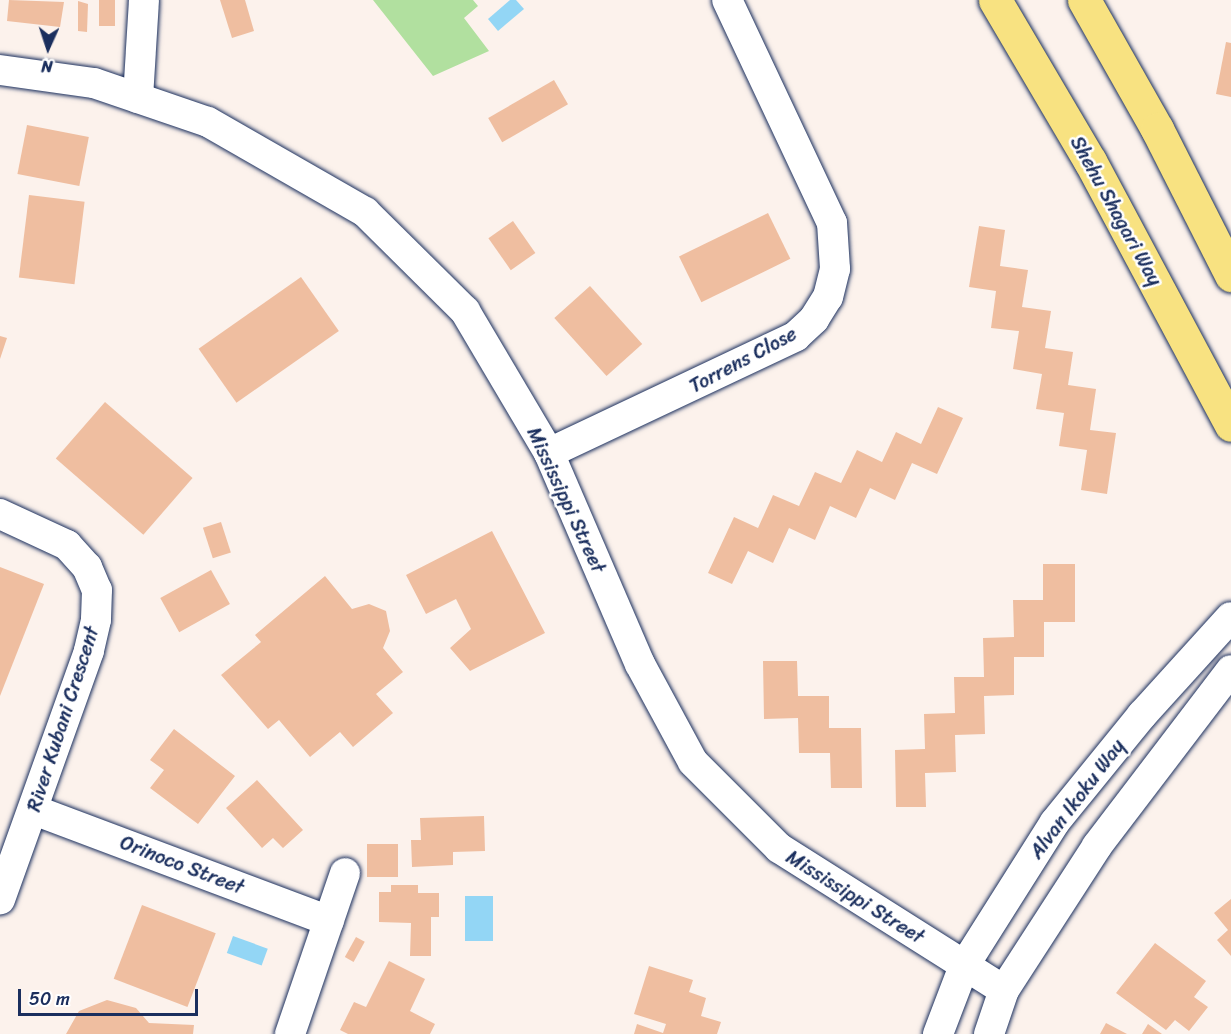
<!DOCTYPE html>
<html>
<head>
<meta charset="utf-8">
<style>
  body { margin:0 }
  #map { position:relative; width:1231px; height:1034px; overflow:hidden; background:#fcf2ec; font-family:Sriracha,sans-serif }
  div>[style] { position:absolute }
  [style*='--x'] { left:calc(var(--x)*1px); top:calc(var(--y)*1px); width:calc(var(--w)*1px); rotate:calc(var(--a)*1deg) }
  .green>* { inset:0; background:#b1e09f }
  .water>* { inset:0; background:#93d6f5; transform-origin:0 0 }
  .building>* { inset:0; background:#efbea0; transform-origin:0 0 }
  .roads { filter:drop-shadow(0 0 2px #1b2f5e) drop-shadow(0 0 2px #1b2f5e) }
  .minor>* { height:30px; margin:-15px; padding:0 15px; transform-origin:15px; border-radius:15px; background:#fff }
  .major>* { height:33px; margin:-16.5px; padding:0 16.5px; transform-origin:16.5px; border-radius:16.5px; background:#f8e281 }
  span { translate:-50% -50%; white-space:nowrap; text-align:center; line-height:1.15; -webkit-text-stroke:5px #fff; paint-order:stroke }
  .street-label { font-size:20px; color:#1b2f5e }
  .north { position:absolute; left:18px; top:18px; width:60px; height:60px; -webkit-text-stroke:4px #fff; paint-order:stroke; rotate:183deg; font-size:16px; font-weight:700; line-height:24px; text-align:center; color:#1b2f5e }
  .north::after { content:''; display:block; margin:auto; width:21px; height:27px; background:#1b2f5e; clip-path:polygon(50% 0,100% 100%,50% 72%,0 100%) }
  .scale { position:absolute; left:18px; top:989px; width:180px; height:27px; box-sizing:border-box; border:3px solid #1b2f5e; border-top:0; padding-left:8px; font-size:18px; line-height:21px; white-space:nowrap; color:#1b2f5e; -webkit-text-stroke:4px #fff; paint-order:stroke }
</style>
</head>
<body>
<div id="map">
  <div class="green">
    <i style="clip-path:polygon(373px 0,473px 0,478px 6px,464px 18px,489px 51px,433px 76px)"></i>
  </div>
  <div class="water">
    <i style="clip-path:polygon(510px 0,516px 0,524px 9px,498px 31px,488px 19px)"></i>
    <i style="left:465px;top:896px;width:28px;height:45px"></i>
    <i style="left:233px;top:936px;width:37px;height:18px;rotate:20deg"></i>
  </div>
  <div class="building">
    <i style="clip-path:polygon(9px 0,64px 2px,60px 27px,7px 21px)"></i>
    <i style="left:99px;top:0;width:16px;height:26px"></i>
    <i style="clip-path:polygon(220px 0,245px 0,254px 31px,232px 38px)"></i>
    <i style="clip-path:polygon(78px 1px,88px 4px,87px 32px,78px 31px)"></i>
    <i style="clip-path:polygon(1226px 42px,1231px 43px,1231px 97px,1216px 94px)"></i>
    <i style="left:554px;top:80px;width:28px;height:76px;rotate:60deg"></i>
    <i style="left:27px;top:125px;width:63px;height:50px;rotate:11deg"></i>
    <i style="left:29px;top:195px;width:56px;height:83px;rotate:7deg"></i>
    <i style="left:768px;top:213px;width:51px;height:99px;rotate:64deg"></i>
    <i style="left:513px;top:221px;width:39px;height:30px;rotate:55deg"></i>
    <i style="clip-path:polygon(979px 226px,1005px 230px,1000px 266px,1028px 270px,1022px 307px,1051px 311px,1045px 348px,1073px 352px,1068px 385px,1096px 389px,1090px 430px,1116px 433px,1107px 494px,1081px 490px,1087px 450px,1059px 446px,1064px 413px,1036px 409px,1042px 374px,1013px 369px,1019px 331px,991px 328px,996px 291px,969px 287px)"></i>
    <i style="left:301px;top:277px;width:66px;height:125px;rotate:55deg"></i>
    <i style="left:590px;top:286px;width:78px;height:48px;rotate:48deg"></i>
    <i style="clip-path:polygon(0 336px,7px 338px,0 359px)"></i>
    <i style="left:105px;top:402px;width:116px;height:75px;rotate:41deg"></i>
    <i style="clip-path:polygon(938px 407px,963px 418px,937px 474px,912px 463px,895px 500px,870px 488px,856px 518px,830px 506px,815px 540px,789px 528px,773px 563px,748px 551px,732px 584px,708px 573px,734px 517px,758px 528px,773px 495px,799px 506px,815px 472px,841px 483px,857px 450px,882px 462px,896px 432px,921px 444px)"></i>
    <i style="left:221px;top:522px;width:32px;height:19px;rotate:72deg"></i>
    <i style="clip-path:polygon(492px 531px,545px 633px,470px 671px,450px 648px,471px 629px,456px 599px,426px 614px,406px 575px)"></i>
    <i style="clip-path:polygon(1043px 564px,1075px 564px,1075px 622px,1044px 622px,1044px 657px,1014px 657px,1014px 695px,984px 696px,985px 734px,955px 735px,956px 772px,925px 773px,926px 807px,896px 807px,895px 750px,925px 749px,924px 714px,955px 713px,954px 677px,984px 677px,983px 638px,1014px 637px,1013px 600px,1043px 600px)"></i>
    <i style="clip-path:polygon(0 567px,44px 584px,0 696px)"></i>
    <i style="left:211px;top:570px;width:39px;height:58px;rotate:61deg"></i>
    <i style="clip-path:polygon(325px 576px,352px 609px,369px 604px,386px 611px,390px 631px,383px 648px,403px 672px,376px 694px,393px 713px,353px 747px,340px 732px,310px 757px,279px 720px,268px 729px,221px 675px,261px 642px,255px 635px)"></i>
    <i style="clip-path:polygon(763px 661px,797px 661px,798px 696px,829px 696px,829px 728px,861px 728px,862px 788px,831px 788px,830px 753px,799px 753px,798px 718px,764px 719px)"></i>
    <i style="clip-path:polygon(174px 729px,235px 776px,198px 824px,150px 788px,164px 770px,150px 760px)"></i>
    <i style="clip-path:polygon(257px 780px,303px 830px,283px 848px,273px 838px,262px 848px,226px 808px)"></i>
    <i style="clip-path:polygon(484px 816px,485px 851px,453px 852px,453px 865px,412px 867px,411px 840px,421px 840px,420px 818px)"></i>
    <i style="left:398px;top:844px;width:33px;height:31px;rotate:90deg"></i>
    <i style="clip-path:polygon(391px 885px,418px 885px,418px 893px,439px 893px,439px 917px,431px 917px,431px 956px,410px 956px,411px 923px,379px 922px,379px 892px,391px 892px)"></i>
    <i style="clip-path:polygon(1231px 899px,1231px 956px,1217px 940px,1228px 930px,1214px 913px)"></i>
    <i style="left:142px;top:905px;width:79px;height:79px;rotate:21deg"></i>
    <i style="left:356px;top:937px;width:10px;height:23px;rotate:29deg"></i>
    <i style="clip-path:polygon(1155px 943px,1206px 981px,1194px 997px,1208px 1007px,1189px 1031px,1175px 1020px,1166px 1030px,1116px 993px)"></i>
    <i style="clip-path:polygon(389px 961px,425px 979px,410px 1011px,435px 1024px,430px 1034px,348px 1034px,340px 1030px,354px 1002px,366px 1007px)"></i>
    <i style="clip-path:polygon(649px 966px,693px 980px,689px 992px,706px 998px,701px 1016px,721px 1022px,717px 1034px,634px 1034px,637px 1024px,663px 1033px,666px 1024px,634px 1014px)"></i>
    <i style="clip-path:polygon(107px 1000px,136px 1008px,149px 1023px,194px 1025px,193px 1034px,66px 1034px,79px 1011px)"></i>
    <i style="clip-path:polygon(1106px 1023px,1127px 1034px,1100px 1034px)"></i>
    <i style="clip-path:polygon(1148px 1024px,1162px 1034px,1142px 1034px)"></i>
  </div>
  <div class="roads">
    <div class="minor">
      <i style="--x:0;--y:70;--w:95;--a:7.9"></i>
      <i style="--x:94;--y:83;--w:120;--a:18.9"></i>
      <i style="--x:208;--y:122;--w:181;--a:29.8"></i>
      <i style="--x:365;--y:212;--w:141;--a:44.7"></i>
      <i style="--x:465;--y:311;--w:165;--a:59.4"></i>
      <i style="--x:549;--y:453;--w:230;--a:66.7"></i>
      <i style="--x:640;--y:664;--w:111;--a:61.6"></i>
      <i style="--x:693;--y:762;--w:122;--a:45"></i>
      <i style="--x:779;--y:848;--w:266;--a:32.3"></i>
      <i style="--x:138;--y:98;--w:98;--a:-86.5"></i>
      <i style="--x:549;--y:453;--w:273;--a:-25.3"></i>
      <i style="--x:796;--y:336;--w:25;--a:-43"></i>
      <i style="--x:814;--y:319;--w:26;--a:-58"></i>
      <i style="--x:828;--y:297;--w:29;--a:-76"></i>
      <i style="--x:835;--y:269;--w:46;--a:-93.7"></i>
      <i style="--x:832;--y:223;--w:246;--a:-115.2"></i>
      <i style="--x:0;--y:514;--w:74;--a:24.8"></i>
      <i style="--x:67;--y:545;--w:30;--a:48"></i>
      <i style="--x:87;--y:567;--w:25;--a:67"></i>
      <i style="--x:97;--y:590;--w:30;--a:92"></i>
      <i style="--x:96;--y:620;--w:32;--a:103"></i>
      <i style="--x:89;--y:651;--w:264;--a:109.7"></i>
      <i style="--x:34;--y:810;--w:315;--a:20.6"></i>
      <i style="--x:290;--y:1034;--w:170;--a:-71.1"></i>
      <i style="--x:938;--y:1034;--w:73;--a:-69.1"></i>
      <i style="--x:964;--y:966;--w:170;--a:-57.7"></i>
      <i style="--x:1055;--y:822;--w:138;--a:-50.9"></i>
      <i style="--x:1142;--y:715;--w:132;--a:-47.8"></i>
      <i style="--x:989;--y:1034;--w:46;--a:-71.2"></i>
      <i style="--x:1004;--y:990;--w:171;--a:-57.1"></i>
      <i style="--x:1097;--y:846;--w:221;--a:-52.7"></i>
    </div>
    <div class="major">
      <i style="--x:995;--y:0;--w:187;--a:59.5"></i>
      <i style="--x:1090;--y:161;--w:299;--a:61.9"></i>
      <i style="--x:1084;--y:0;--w:148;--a:60.5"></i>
      <i style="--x:1157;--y:129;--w:164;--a:63.1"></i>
    </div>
  </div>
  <div class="street-label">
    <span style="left:1116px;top:211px;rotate:61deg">Shehu Shagari Way</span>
    <span style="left:743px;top:360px;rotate:-28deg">Torrens Close</span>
    <span style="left:566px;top:500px;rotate:65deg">Mississippi Street</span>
    <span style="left:63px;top:719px;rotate:-72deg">River Kubani Crescent</span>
    <span style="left:1077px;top:799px;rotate:-53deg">Alvan Ikoku Way</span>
    <span style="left:182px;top:865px;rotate:21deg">Orinoco Street</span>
    <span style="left:855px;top:897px;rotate:32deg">Mississippi Street</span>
  </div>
  <div class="north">N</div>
  <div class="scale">50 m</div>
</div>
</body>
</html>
